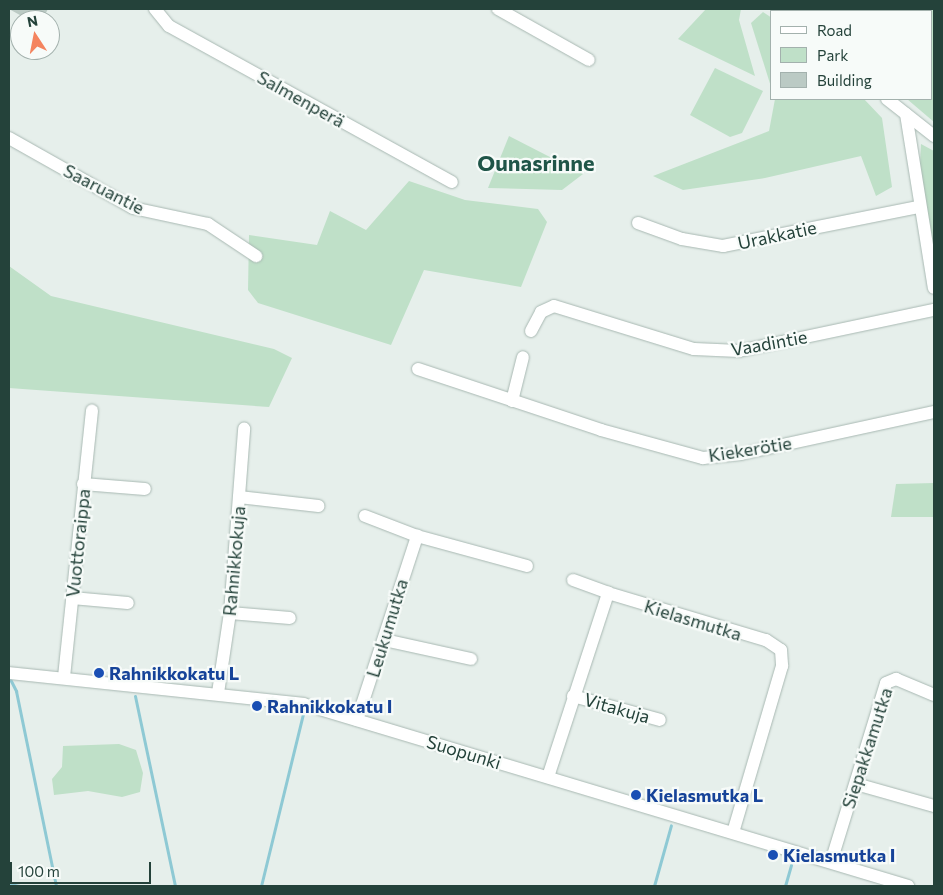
<!DOCTYPE html>
<html>
<head>
<meta charset="utf-8">
<style>
  body { margin:0 }
  #map { position:relative; width:943px; height:895px; overflow:hidden; background:#e6efeb; font-family:Commissioner,sans-serif }
  div>[style] { position:absolute }
  [style*='--x'] { left:calc(var(--x)*1px); top:calc(var(--y)*1px); width:calc(var(--w)*1px); rotate:calc(var(--a)*1deg) }
  .green>* { inset:0; background:#bfe0c8 }
  .stream>* { height:3px; margin:-1.5px; padding:0 1.5px; transform-origin:1.5px; border-radius:1.5px; background:#8ec9d4 }
  .building>* { inset:0; background:#bbcac4 }
  .roads { filter:drop-shadow(0 0 1px #a8b8b2) drop-shadow(0 0 1px #a8b8b2) }
  .minor>* { height:12px; margin:-6px; padding:0 6px; transform-origin:6px; border-radius:6px; background:#fff }
  .dots>* { width:14px; height:14px; translate:-50% -50%; box-sizing:border-box; border:2px solid #f7fbf9; border-radius:50% }
  span { translate:-50% -50%; white-space:nowrap; text-align:center; line-height:1.15; -webkit-text-stroke:4.5px #f7fbf9; paint-order:stroke }
  .street-label { font-size:18px; color:#24423a }
  .transit-label { font-size:18px; color:#164399; font-weight:700 }
  .left { translate:0 -50%; text-align:left }
  .district-label { font-size:22px; color:#1f5548; font-weight:700 }
  .frame { position:absolute; inset:0; border:10px solid #24423a; pointer-events:none }
  .legend { position:absolute; left:770px; top:10px; width:162px; height:90px; box-sizing:border-box; background:#f7fbf9; border:1px solid #a3b1ad; margin:0; padding:6px 9px; list-style:none; font-size:15px; color:#24423a }
  .legend li { display:flex; align-items:center; gap:10px; height:25px }
  .legend b { width:25px; border:1px solid #a3b1ad }
  .north { position:absolute; left:10px; top:10px; width:50px; height:50px; box-sizing:border-box; background:#f7fbf9; border:1px solid #a3b1ad; border-radius:50%; rotate:349deg; font-size:14px; font-weight:700; line-height:20px; text-align:center; color:#24423a }
  .north::after { content:''; display:block; margin:auto; width:18px; height:22px; background:#f4845f; clip-path:polygon(50% 0,100% 100%,50% 72%,0 100%) }
  .scale { position:absolute; left:10px; top:862px; width:141px; height:22px; box-sizing:border-box; border:2px solid #24423a; border-top:0; padding-left:6px; font-size:15px; line-height:18px; white-space:nowrap; color:#24423a; -webkit-text-stroke:4px #f7fbf9; paint-order:stroke }
</style>
</head>
<body>
<div id="map">
  <div class="green">
    <i style="clip-path:polygon(706px 9px,741px 9px,739px 20px,755px 76px,678px 39px)"></i>
    <i style="clip-path:polygon(812px 9px,934px 9px,934px 122px,907px 99px,932px 99px,932px 11px)"></i>
    <i style="clip-path:polygon(763px 12px,772px 18px,772px 90px,751px 23px)"></i>
    <i style="clip-path:polygon(715px 68px,763px 91px,742px 133px,730px 137px,690px 115px)"></i>
    <i style="clip-path:polygon(775px 99px,864px 99px,882px 118px,892px 187px,876px 196px,861px 156px,765px 178px,683px 190px,653px 176px,769px 131px)"></i>
    <i style="clip-path:polygon(509px 136px,583px 174px,562px 190px,488px 188px)"></i>
    <i style="clip-path:polygon(921px 144px,934px 151px,934px 270px,918px 207px)"></i>
    <i style="clip-path:polygon(409px 181px,465px 200px,538px 209px,547px 222px,521px 287px,424px 270px,391px 345px,258px 303px,248px 290px,249px 235px,317px 245px,330px 211px,366px 230px)"></i>
    <i style="clip-path:polygon(9px 266px,51px 296px,274px 349px,292px 358px,269px 407px,9px 388px)"></i>
    <i style="clip-path:polygon(934px 483px,934px 517px,891px 517px,896px 484px)"></i>
    <i style="clip-path:polygon(119px 744px,136px 750px,143px 773px,140px 792px,122px 797px,88px 791px,54px 795px,52px 779px,62px 767px,63px 746px)"></i>
  </div>
  <div class="stream">
    <i style="--x:9;--y:677;--w:16;--a:63"></i>
    <i style="--x:16;--y:691;--w:199;--a:78.4"></i>
    <i style="--x:135;--y:696;--w:194;--a:78.1"></i>
    <i style="--x:9;--y:884;--w:11;--a:10"></i>
    <i style="--x:261;--y:886;--w:177;--a:-76.3"></i>
    <i style="--x:654;--y:886;--w:63;--a:-74.4"></i>
    <i style="--x:785;--y:886;--w:22;--a:-74"></i>
  </div>
  <div class="building">
    <i style="clip-path:polygon(9px 9px,48px 9px,42px 20px,29px 20px)"></i>
  </div>
  <div class="roads">
    <div class="minor">
      <i style="--x:155;--y:9;--w:22;--a:51"></i>
      <i style="--x:169;--y:26;--w:323;--a:28.9"></i>
      <i style="--x:498;--y:9;--w:104;--a:29.3"></i>
      <i style="--x:782;--y:9;--w:4;--a:34"></i>
      <i style="--x:887;--y:99;--w:60;--a:38.2"></i>
      <i style="--x:906;--y:114;--w:176;--a:80.9"></i>
      <i style="--x:9;--y:138;--w:142;--a:29.4"></i>
      <i style="--x:133;--y:208;--w:77;--a:12"></i>
      <i style="--x:208;--y:224;--w:58;--a:33.7"></i>
      <i style="--x:638;--y:223;--w:47;--a:20"></i>
      <i style="--x:682;--y:239;--w:42;--a:9.7"></i>
      <i style="--x:723;--y:246;--w:199;--a:-11.3"></i>
      <i style="--x:531;--y:331;--w:21;--a:-62"></i>
      <i style="--x:541;--y:312;--w:14;--a:-25"></i>
      <i style="--x:554;--y:306;--w:146;--a:17.1"></i>
      <i style="--x:694;--y:349;--w:45;--a:2.5"></i>
      <i style="--x:739;--y:351;--w:199;--a:-11.9"></i>
      <i style="--x:418;--y:369;--w:193;--a:18.4"></i>
      <i style="--x:601;--y:430;--w:106;--a:15.4"></i>
      <i style="--x:703;--y:458;--w:38;--a:-6"></i>
      <i style="--x:741;--y:454;--w:198;--a:-12.3"></i>
      <i style="--x:512;--y:401;--w:45;--a:-76"></i>
      <i style="--x:83;--y:484;--w:62;--a:4.6"></i>
      <i style="--x:239;--y:497;--w:80;--a:6.5"></i>
      <i style="--x:365;--y:516;--w:56;--a:21"></i>
      <i style="--x:417;--y:536;--w:114;--a:15.3"></i>
      <i style="--x:573;--y:580;--w:37;--a:20"></i>
      <i style="--x:72;--y:598;--w:56;--a:5.1"></i>
      <i style="--x:230;--y:613;--w:60;--a:4.8"></i>
      <i style="--x:384;--y:640;--w:89;--a:12.3"></i>
      <i style="--x:9;--y:673;--w:296;--a:6"></i>
      <i style="--x:303;--y:704;--w:632;--a:16.74"></i>
      <i style="--x:64;--y:677;--w:268;--a:-84"></i>
      <i style="--x:218;--y:693;--w:81;--a:-81.5"></i>
      <i style="--x:230;--y:613;--w:185;--a:-85.6"></i>
      <i style="--x:573;--y:696;--w:90;--a:15.4"></i>
      <i style="--x:357;--y:720;--w:194;--a:-71.9"></i>
      <i style="--x:548;--y:777;--w:194;--a:-71.9"></i>
      <i style="--x:608;--y:593;--w:165;--a:16.6"></i>
      <i style="--x:766;--y:640;--w:18;--a:34"></i>
      <i style="--x:781;--y:650;--w:16;--a:86"></i>
      <i style="--x:782;--y:666;--w:173;--a:106.4"></i>
      <i style="--x:856;--y:784;--w:81;--a:15.8"></i>
      <i style="--x:831;--y:862;--w:187;--a:-72.9"></i>
      <i style="--x:886;--y:683;--w:11;--a:-22"></i>
      <i style="--x:896;--y:679;--w:41;--a:22.8"></i>
    </div>
  </div>
  <div class="dots">
    <i style="left:99px;top:673px;background:#1a4fb4"></i>
    <i style="left:257px;top:706px;background:#1a4fb4"></i>
    <i style="left:636px;top:795px;background:#1a4fb4"></i>
    <i style="left:773px;top:855px;background:#1a4fb4"></i>
  </div>
  <div class="street-label">
    <span style="left:301px;top:99px;rotate:29deg">Salmenperä</span>
    <span style="left:104px;top:189px;rotate:27deg">Saaruantie</span>
    <span style="left:777px;top:235px;rotate:-12deg">Urakkatie</span>
    <span style="left:769px;top:343px;rotate:-10deg">Vaadintie</span>
    <span style="left:750px;top:449px;rotate:-9deg">Kiekerötie</span>
    <span style="left:78px;top:543px;rotate:-84deg">Vuottoraippa</span>
    <span style="left:234px;top:561px;rotate:-85deg">Rahnikkokuja</span>
    <span style="left:693px;top:620px;rotate:17deg">Kielasmutka</span>
    <span style="left:387px;top:628px;rotate:-73deg">Leukumutka</span>
    <span style="left:617px;top:708px;rotate:16deg">Vitakuja</span>
    <span style="left:867px;top:748px;rotate:-72deg">Siepakkamutka</span>
    <span style="left:464px;top:752px;rotate:17deg">Suopunki</span>
  </div>
  <div class="transit-label">
    <span class="left" style="left:109px;top:673px">Rahnikkokatu L</span>
    <span class="left" style="left:267px;top:706px">Rahnikkokatu I</span>
    <span class="left" style="left:646px;top:795px">Kielasmutka L</span>
    <span class="left" style="left:783px;top:855px">Kielasmutka I</span>
  </div>
  <div class="district-label">
    <span style="left:536px;top:163px">Ounasrinne</span>
  </div>
  <div class="frame"></div>
  <ul class="legend">
  <li><b style="height:6px;background:#fff"></b>Road</li>
  <li><b style="height:14px;background:#bfe0c8"></b>Park</li>
  <li><b style="height:14px;background:#bbcac4"></b>Building</li>
  </ul>
  <div class="north">N</div>
  <div class="scale">100 m</div>
</div>
</body>
</html>
